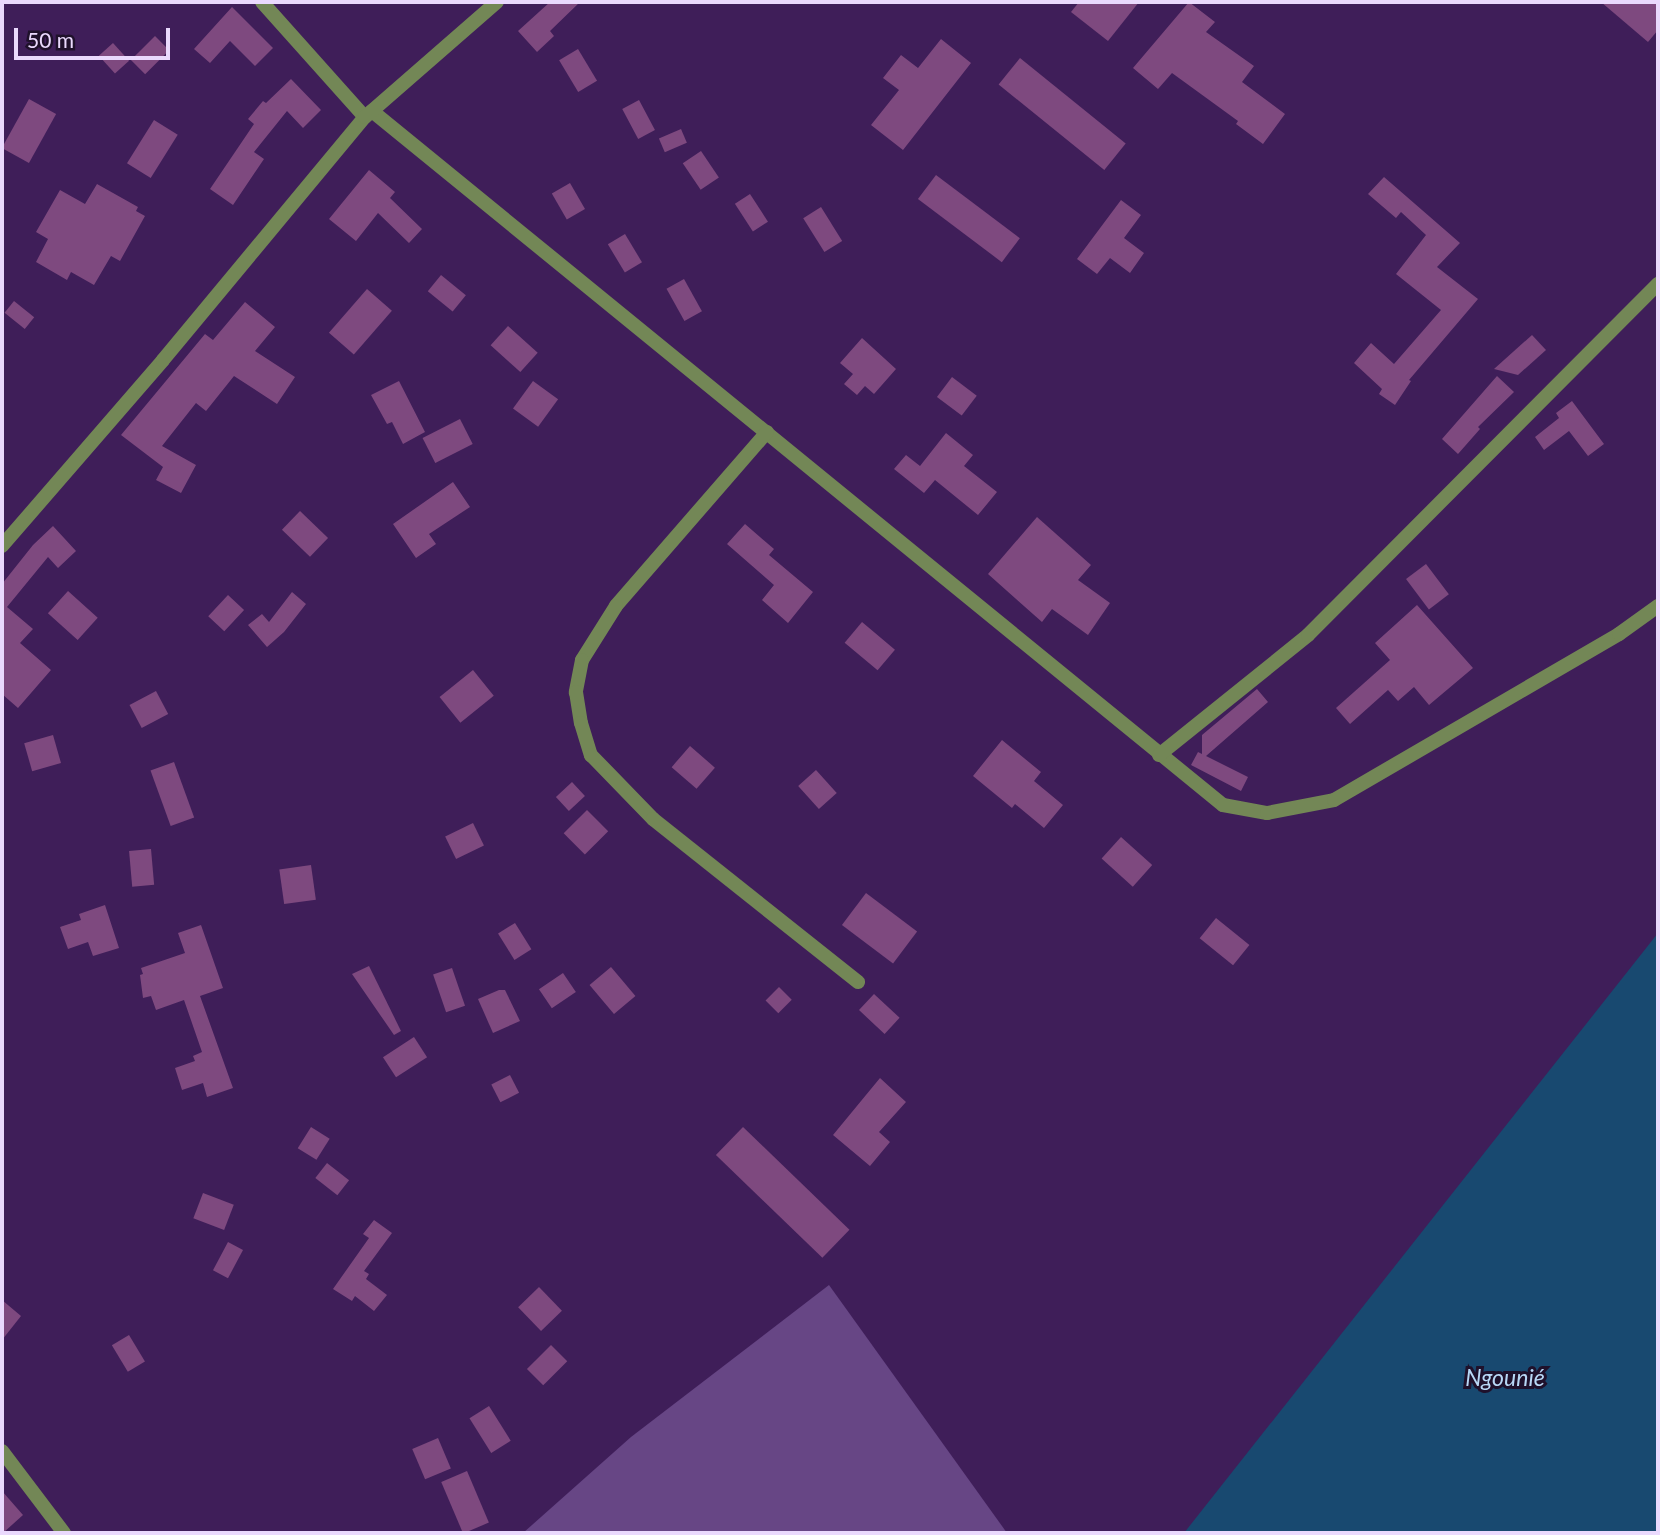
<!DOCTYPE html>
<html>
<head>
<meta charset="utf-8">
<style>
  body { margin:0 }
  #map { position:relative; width:1660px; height:1535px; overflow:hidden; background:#3f1e59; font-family:Lato,sans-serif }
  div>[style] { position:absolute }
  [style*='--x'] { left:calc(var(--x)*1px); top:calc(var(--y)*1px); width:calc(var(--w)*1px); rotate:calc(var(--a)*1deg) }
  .forest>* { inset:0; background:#674685 }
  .water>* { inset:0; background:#184970 }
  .building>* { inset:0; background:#7e497f; transform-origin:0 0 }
  .street>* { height:14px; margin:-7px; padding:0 7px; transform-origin:7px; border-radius:7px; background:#738756 }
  span { translate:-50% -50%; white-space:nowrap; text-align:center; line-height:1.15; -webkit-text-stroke:6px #1f112b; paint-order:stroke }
  .water-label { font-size:23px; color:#b8d8f6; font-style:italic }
  .frame { position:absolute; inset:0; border:4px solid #ead9fd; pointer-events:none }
  .scale { position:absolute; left:14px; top:28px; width:156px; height:32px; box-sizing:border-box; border:4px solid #ead9fd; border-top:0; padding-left:9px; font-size:21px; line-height:24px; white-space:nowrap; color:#ead9fd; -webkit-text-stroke:5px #1f112b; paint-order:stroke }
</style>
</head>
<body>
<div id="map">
  <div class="forest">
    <i style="clip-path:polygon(829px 1285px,1007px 1533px,523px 1533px,631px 1437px)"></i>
  </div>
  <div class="water">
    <i style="clip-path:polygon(1658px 933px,1658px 1533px,1184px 1533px)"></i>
  </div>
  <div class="building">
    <i style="clip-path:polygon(550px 2px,580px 2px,550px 31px,554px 36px,537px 52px,518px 31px)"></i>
    <i style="clip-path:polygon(1079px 2px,1139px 2px,1108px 41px,1071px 12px)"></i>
    <i style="clip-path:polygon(1189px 2px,1215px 22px,1206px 32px,1254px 66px,1242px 82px,1285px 114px,1263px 144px,1236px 124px,1238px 121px,1172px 73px,1158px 89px,1133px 68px)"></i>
    <i style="clip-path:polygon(1601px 2px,1658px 2px,1658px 30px,1648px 42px)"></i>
    <i style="clip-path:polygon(232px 7px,273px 48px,255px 66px,230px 41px,210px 63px,194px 49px)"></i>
    <i style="left:155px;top:36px;width:20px;height:34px;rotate:45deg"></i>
    <i style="clip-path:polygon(941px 39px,971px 63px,903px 150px,871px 125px,899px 90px,883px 78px,901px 55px,918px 68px)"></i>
    <i style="left:113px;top:43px;width:24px;height:19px;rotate:48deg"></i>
    <i style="left:578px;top:49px;width:37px;height:22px;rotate:59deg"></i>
    <i style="left:1020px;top:58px;width:136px;height:34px;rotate:39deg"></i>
    <i style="clip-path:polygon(291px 79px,321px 110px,303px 128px,287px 111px,254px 152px,264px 159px,233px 205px,210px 189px,254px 124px,248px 119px,263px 101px,266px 103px)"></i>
    <i style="left:29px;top:99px;width:31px;height:56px;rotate:29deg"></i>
    <i style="left:639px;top:100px;width:34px;height:19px;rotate:62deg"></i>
    <i style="left:154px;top:120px;width:28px;height:51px;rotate:32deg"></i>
    <i style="left:681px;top:129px;width:15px;height:24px;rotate:67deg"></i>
    <i style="left:701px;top:151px;width:32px;height:22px;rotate:56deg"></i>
    <i style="clip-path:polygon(369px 170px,395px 192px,390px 198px,422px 229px,409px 243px,378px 213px,356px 241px,329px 219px)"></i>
    <i style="left:936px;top:175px;width:105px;height:30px;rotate:37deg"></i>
    <i style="clip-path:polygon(1384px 177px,1460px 243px,1437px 267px,1478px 299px,1409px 380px,1411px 381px,1395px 405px,1379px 394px,1382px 389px,1354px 363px,1371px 343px,1394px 364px,1441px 310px,1396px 274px,1426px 235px,1401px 212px,1396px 218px,1368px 194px)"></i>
    <i style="left:570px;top:183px;width:30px;height:21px;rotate:60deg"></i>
    <i style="clip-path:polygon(97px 184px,138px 207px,136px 211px,145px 216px,120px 261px,111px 256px,94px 285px,71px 272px,67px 280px,36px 262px,48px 239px,36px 232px,60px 190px,85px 204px)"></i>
    <i style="left:750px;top:194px;width:33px;height:18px;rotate:57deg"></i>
    <i style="clip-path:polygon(1121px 200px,1141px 215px,1124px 238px,1144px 253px,1130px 273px,1110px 258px,1097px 274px,1077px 259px)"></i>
    <i style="left:821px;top:207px;width:40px;height:21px;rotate:58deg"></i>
    <i style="left:625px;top:234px;width:33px;height:20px;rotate:59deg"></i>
    <i style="left:441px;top:275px;width:32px;height:21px;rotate:39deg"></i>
    <i style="left:684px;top:279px;width:37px;height:20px;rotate:61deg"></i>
    <i style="left:367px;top:289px;width:33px;height:58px;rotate:41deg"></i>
    <i style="left:14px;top:301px;width:26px;height:15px;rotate:39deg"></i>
    <i style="clip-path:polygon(245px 302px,275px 327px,255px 351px,295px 377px,277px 404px,234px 376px,206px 411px,196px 403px,162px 446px,196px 465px,181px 493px,156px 480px,163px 467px,121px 435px,205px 334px,213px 340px)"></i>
    <i style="left:508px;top:326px;width:40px;height:26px;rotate:42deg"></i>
    <i style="clip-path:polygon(1532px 335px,1546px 350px,1518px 375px,1494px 369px)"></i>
    <i style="clip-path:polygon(862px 338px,896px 369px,874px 394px,865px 386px,857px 395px,844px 384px,853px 374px,840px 363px)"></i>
    <i style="clip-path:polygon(1497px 376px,1514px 392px,1478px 427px,1480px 429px,1458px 454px,1442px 439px)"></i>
    <i style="left:952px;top:377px;width:31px;height:25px;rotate:37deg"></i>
    <i style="clip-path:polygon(399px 381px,425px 432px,403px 444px,392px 422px,387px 424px,371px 395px)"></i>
    <i style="left:533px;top:381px;width:31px;height:34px;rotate:36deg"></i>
    <i style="clip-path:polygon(1572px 401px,1604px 444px,1588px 456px,1569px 431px,1544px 450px,1535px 437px,1559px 418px,1556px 413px)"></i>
    <i style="left:460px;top:419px;width:28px;height:42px;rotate:63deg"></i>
    <i style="clip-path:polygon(946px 433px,973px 455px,964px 466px,997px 492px,978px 515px,935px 480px,924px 493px,894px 469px,906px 455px,920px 466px)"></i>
    <i style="clip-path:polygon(453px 482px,470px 507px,429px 534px,436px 544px,416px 558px,393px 524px)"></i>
    <i style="left:300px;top:511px;width:39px;height:26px;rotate:44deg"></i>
    <i style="clip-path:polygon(1037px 517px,1091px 565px,1078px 580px,1110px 603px,1088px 635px,1052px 609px,1042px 622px,988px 574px)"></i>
    <i style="clip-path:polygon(745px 524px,774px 549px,769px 555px,813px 592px,788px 623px,762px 600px,774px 585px,727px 544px)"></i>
    <i style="clip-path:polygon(53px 526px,76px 551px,58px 568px,48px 557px,7px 607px,33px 629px,20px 643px,51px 670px,18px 708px,2px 694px,2px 584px,33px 545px)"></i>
    <i style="left:1426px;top:564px;width:38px;height:25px;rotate:53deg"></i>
    <i style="left:68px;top:591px;width:40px;height:30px;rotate:42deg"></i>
    <i style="clip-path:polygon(292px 592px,306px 604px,284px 632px,267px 647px,248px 625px,262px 614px,269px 622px)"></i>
    <i style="left:228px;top:595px;width:22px;height:29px;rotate:43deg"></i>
    <i style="clip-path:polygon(1417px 605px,1473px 668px,1429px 705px,1414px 687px,1398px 701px,1388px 690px,1350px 724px,1336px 708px,1390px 660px,1375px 643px)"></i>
    <i style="left:862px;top:622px;width:43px;height:27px;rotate:40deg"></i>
    <i style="left:473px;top:670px;width:33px;height:43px;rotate:51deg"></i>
    <i style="clip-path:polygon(1257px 689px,1268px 702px,1206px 756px,1248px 777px,1241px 791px,1191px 765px,1198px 752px,1202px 754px,1202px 735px)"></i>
    <i style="left:156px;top:691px;width:26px;height:30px;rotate:62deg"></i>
    <i style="left:53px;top:735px;width:29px;height:30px;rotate:74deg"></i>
    <i style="clip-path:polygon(1002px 740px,1041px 772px,1034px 781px,1063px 805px,1044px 828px,1015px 804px,1012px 808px,973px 776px)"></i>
    <i style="left:690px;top:746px;width:33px;height:28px;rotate:41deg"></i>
    <i style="left:174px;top:762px;width:59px;height:25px;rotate:70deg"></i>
    <i style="left:816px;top:770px;width:31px;height:24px;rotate:48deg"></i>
    <i style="left:572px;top:782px;width:19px;height:22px;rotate:47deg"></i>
    <i style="left:587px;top:810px;width:30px;height:33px;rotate:45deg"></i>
    <i style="left:473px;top:823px;width:25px;height:31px;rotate:64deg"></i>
    <i style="left:1121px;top:837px;width:42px;height:29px;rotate:42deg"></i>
    <i style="left:151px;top:849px;width:36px;height:22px;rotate:85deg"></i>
    <i style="left:311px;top:865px;width:35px;height:32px;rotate:82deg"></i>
    <i style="left:866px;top:893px;width:64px;height:40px;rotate:37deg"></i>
    <i style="clip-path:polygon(105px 905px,119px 948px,93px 956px,88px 942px,68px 949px,60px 927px,81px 920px,79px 914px)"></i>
    <i style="left:1216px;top:918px;width:43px;height:26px;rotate:39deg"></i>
    <i style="left:515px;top:923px;width:31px;height:20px;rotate:58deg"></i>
    <i style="clip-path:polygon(201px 925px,223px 988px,200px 996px,233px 1088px,207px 1097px,203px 1083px,182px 1090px,175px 1068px,195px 1061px,193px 1056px,202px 1052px,184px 1000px,156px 1010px,151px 996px,143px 998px,140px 975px,143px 974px,141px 968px,185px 953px,178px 933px)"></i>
    <i style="clip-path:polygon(369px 966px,401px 1031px,394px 1035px,352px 974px)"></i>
    <i style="left:611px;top:967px;width:38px;height:28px;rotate:50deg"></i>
    <i style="left:452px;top:968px;width:40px;height:20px;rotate:71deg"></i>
    <i style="left:563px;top:973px;width:23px;height:29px;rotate:56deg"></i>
    <i style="left:779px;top:987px;width:18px;height:19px;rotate:45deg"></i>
    <i style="clip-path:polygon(499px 990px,505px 990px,520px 1021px,493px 1033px,478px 999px)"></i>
    <i style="left:874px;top:994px;width:35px;height:22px;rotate:43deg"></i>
    <i style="left:414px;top:1037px;width:24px;height:37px;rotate:57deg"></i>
    <i style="left:510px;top:1075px;width:20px;height:21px;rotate:63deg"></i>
    <i style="clip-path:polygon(880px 1078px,906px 1102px,879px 1132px,890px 1142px,870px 1166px,833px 1135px)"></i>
    <i style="left:311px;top:1127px;width:22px;height:25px;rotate:32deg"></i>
    <i style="left:743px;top:1127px;width:148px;height:39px;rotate:44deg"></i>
    <i style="left:327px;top:1163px;width:28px;height:19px;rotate:38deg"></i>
    <i style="left:203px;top:1193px;width:33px;height:27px;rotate:21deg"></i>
    <i style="clip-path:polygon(374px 1220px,392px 1233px,364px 1271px,369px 1274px,366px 1279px,387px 1295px,374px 1311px,355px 1296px,352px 1301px,333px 1289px,369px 1238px,363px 1234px)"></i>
    <i style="left:228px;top:1242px;width:17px;height:32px;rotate:28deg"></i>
    <i style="left:539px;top:1287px;width:33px;height:29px;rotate:46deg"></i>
    <i style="clip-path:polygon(2px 1300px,21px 1316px,2px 1340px)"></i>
    <i style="left:129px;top:1335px;width:31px;height:20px;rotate:59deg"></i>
    <i style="left:551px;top:1345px;width:23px;height:34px;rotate:45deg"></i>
    <i style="left:489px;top:1406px;width:41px;height:23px;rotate:58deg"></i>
    <i style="left:438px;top:1438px;width:33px;height:28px;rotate:67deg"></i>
    <i style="left:467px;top:1471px;width:56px;height:28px;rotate:67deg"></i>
    <i style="clip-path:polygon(2px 1491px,23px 1515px,3px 1533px,2px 1533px)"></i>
  </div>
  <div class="street">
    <i style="--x:262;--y:2;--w:154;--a:48.2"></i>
    <i style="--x:372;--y:111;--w:1098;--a:39.2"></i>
    <i style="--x:1223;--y:805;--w:45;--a:10.3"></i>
    <i style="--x:1267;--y:813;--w:68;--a:-11"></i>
    <i style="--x:1334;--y:800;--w:330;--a:-30.2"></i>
    <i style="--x:1619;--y:634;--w:48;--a:-35.7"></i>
    <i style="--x:767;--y:432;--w:230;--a:131"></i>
    <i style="--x:616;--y:606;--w:64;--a:122.2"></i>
    <i style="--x:582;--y:660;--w:33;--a:101"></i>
    <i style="--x:576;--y:692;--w:31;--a:81"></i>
    <i style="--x:581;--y:723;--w:34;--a:73"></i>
    <i style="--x:591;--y:755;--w:89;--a:45.9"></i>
    <i style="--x:653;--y:819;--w:262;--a:38.5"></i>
    <i style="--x:2;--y:546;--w:246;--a:-49.1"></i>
    <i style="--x:163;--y:360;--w:316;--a:-50.3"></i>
    <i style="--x:365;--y:117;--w:175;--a:-41.1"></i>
    <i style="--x:1159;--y:755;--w:191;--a:-38.8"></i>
    <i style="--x:1308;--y:635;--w:496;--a:-45.1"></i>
    <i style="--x:2;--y:1451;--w:103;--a:52.9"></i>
  </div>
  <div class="water-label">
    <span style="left:1505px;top:1377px">Ngounié</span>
  </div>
  <div class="frame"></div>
  <div class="scale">50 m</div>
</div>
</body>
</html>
